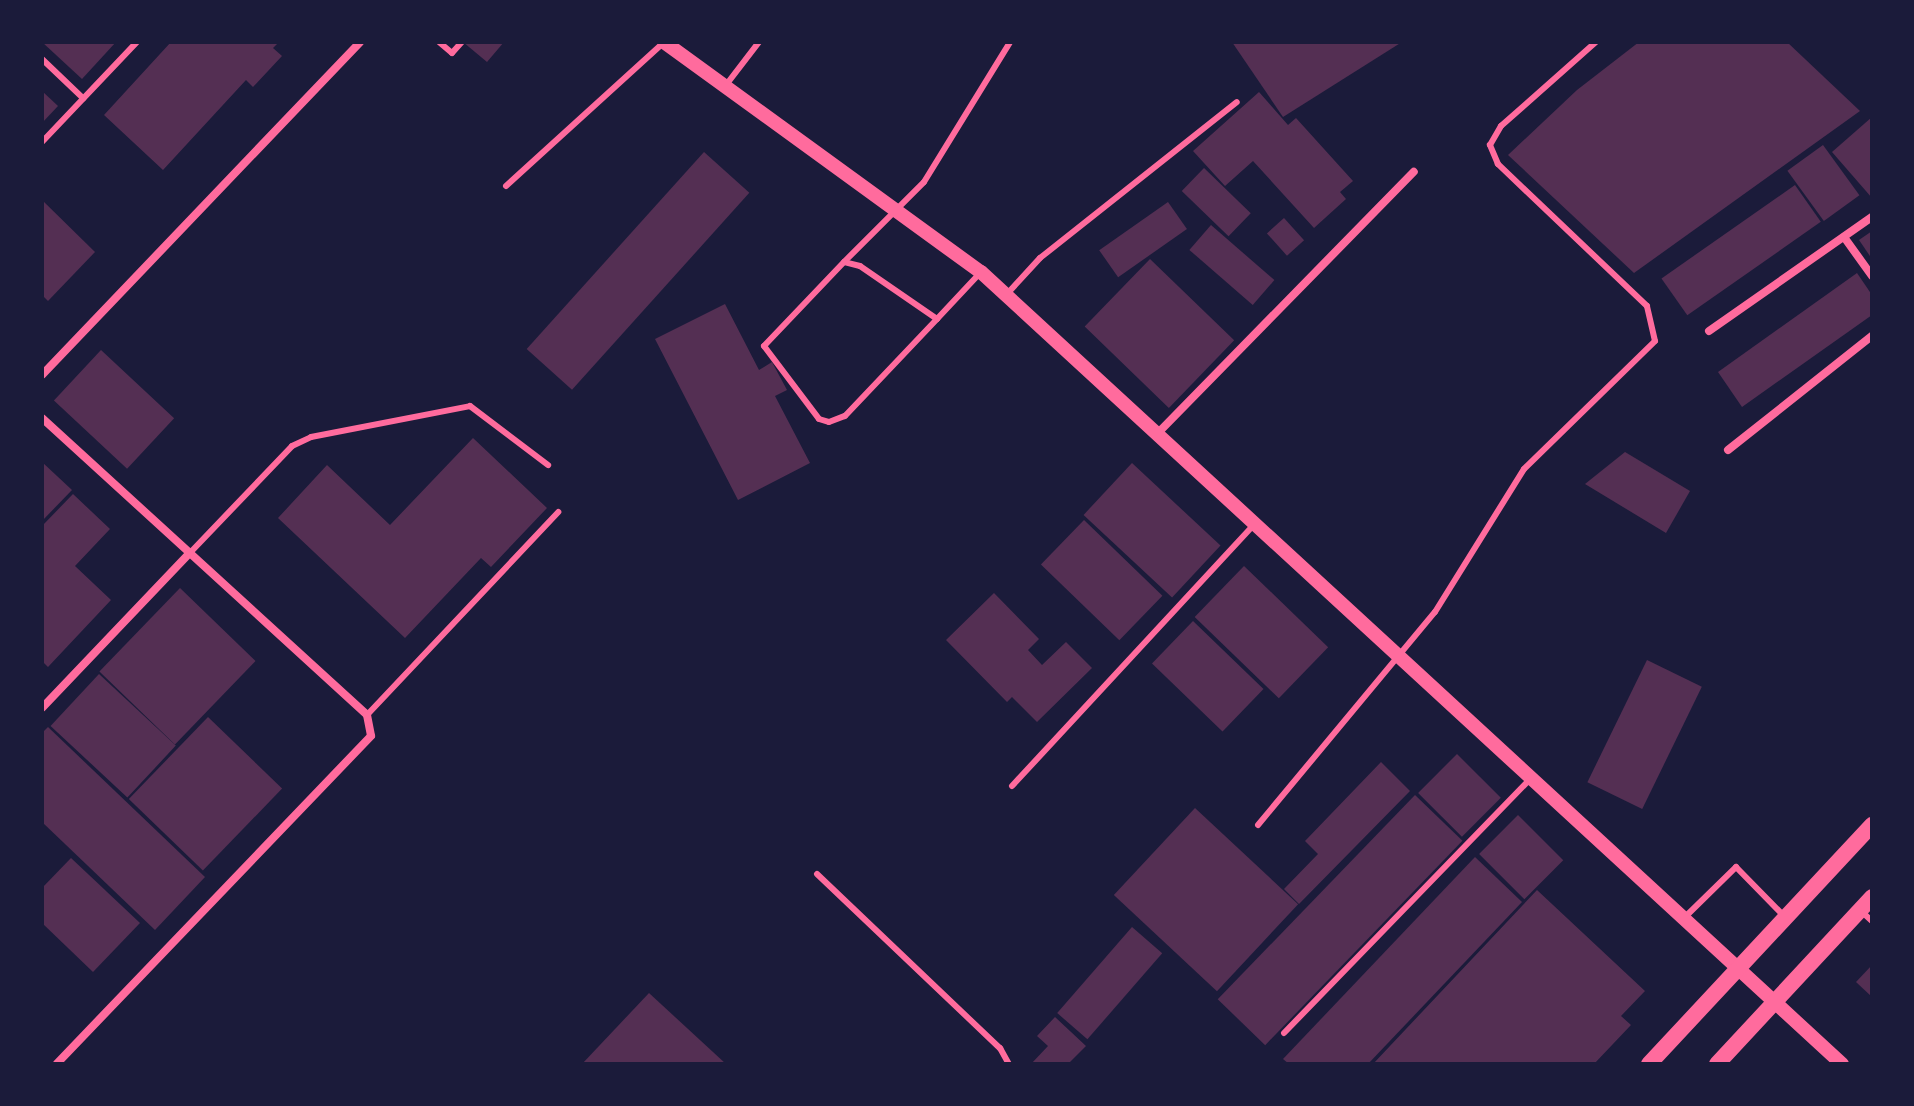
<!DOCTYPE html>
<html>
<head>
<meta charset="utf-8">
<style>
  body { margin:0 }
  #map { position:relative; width:1914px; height:1106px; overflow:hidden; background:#1b1b3a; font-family:"Roboto Serif",serif }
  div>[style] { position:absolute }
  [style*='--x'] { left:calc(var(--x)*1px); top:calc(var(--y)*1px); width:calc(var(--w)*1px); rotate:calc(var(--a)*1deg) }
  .building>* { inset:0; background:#542f53; transform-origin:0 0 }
  .service>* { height:6px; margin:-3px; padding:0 3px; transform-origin:3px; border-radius:3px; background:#ff6b9d }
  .minor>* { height:8px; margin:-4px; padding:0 4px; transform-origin:4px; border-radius:4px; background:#ff6b9d }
  .tertiary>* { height:14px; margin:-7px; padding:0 7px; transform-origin:7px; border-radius:7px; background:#ff6b9d }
  .secondary>* { height:16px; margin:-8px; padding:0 8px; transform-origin:8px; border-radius:8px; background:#ff6b9d }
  span { translate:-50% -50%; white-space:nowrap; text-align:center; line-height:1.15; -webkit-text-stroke:6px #1b1b3a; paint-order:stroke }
  .frame { position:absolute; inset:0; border:44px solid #1b1b3a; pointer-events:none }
</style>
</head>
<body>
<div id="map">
  <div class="building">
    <i style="clip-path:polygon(42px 42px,116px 42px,82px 79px)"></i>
    <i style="clip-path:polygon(171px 42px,279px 42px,273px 48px,282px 56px,253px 87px,246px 80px,163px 170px,104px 115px)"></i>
    <i style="clip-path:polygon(463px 42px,504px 42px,487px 62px)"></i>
    <i style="clip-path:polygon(1232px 42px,1402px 42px,1283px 117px)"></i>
    <i style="clip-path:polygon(1639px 42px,1787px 42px,1860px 111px,1634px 273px,1508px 155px,1577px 90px)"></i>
    <i style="clip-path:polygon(42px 91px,58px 106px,42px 123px)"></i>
    <i style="clip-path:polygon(1259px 92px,1288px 125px,1296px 118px,1353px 181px,1340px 192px,1346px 199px,1314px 228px,1253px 161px,1225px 186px,1193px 151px)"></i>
    <i style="clip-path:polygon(1872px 117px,1872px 198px,1832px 152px)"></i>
    <i style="left:1823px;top:145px;width:62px;height:44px;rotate:54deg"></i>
    <i style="left:704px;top:152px;width:61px;height:265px;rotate:42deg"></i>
    <i style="left:1204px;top:168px;width:65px;height:32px;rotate:44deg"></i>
    <i style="left:1795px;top:185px;width:45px;height:163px;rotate:55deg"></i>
    <i style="clip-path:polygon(42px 200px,95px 252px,48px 301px,42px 295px)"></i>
    <i style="left:1168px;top:202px;width:33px;height:84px;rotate:55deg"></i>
    <i style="left:1284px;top:218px;width:30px;height:23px;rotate:48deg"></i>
    <i style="left:1211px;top:225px;width:84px;height:33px;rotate:41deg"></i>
    <i style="clip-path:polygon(1872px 231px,1872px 259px,1859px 240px)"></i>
    <i style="left:1150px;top:259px;width:117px;height:94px;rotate:44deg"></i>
    <i style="clip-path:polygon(1857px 273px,1872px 295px,1872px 315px,1742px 407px,1718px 372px)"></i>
    <i style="clip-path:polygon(725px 304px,759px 370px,772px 362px,787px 390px,775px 396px,810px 463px,738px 500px,655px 339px)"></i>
    <i style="left:101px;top:350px;width:100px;height:69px;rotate:43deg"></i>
    <i style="clip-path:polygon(473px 438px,547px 508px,491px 567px,481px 558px,405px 638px,278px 518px,327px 465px,390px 525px)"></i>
    <i style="clip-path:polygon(1625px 452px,1690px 491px,1666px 533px,1585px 484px)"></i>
    <i style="clip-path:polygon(42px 462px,72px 490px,42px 521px)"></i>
    <i style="left:1132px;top:463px;width:121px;height:71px;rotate:43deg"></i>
    <i style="clip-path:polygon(73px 494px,110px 529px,75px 566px,111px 600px,48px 667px,42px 661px,42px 526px)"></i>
    <i style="left:1084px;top:520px;width:109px;height:62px;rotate:44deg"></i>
    <i style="left:1244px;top:566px;width:117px;height:71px;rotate:44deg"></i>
    <i style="left:180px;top:588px;width:105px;height:116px;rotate:44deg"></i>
    <i style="clip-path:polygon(994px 593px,1039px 639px,1028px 650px,1042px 665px,1066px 642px,1092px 668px,1037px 722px,1012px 697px,1007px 702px,946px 640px)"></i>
    <i style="left:1193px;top:621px;width:98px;height:59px;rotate:44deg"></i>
    <i style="left:1647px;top:660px;width:61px;height:136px;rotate:26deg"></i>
    <i style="left:99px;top:674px;width:105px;height:71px;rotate:43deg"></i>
    <i style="left:208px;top:717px;width:103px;height:114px;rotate:44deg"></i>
    <i style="clip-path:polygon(48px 727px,205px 877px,155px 930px,42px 822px,42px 733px)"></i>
    <i style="left:1457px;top:754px;width:62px;height:55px;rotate:45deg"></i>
    <i style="clip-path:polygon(1381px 762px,1410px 791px,1299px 904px,1284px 889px,1318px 854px,1305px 841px)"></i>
    <i style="left:1415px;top:795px;width:66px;height:284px;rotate:44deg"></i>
    <i style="left:1195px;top:808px;width:141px;height:119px;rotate:43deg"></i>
    <i style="left:1518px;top:815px;width:64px;height:55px;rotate:45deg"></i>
    <i style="clip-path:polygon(1475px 857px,1522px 902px,1368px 1064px,1289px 1064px,1283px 1059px)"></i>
    <i style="clip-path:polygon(71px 858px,140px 923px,93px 972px,42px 923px,42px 888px)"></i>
    <i style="clip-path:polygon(1537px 890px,1645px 991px,1621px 1016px,1631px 1025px,1594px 1064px,1373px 1064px)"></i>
    <i style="left:1132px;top:927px;width:40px;height:114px;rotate:41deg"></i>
    <i style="clip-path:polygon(1872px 965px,1872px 997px,1856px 982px)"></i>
    <i style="clip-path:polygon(649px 993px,726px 1064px,582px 1064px)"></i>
    <i style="clip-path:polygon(1055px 1017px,1086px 1046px,1068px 1064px,1031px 1064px,1048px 1046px,1037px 1036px)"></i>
  </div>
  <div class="service">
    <i style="--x:439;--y:42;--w:17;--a:40"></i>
    <i style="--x:452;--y:53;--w:15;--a:-48"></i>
    <i style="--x:42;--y:59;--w:57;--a:43.6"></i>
    <i style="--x:726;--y:85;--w:54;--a:-52.5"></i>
    <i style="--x:42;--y:142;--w:138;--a:-46.5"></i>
    <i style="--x:506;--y:186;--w:214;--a:-42.3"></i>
    <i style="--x:844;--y:262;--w:113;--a:-45"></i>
    <i style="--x:924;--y:182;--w:164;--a:-58.4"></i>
    <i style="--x:1007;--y:294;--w:49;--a:-47.5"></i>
    <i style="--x:1040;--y:258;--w:251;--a:-38.4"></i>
    <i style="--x:937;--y:319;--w:93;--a:-145.5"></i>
    <i style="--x:860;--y:266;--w:16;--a:-166"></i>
    <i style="--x:844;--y:262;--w:116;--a:133.6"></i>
    <i style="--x:764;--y:346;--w:91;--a:53"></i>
    <i style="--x:819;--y:419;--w:10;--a:17"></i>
    <i style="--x:829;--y:422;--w:17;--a:-21"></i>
    <i style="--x:845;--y:416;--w:134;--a:-46.5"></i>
    <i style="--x:937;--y:319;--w:64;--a:-46.9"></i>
    <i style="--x:187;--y:556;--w:152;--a:-46.3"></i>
    <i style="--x:292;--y:446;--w:21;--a:-25"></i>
    <i style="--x:311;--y:437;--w:162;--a:-11"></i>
    <i style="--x:470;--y:406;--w:98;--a:37.1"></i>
    <i style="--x:367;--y:715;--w:279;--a:-46.7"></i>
    <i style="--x:1012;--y:786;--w:357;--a:-47.2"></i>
    <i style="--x:1258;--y:825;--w:277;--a:-50.3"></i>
    <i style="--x:1435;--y:612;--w:168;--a:-58.1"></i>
    <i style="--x:1524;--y:469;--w:183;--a:-44.3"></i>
    <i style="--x:1655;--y:341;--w:36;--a:-103"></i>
    <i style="--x:1647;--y:306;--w:206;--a:-136.4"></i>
    <i style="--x:1498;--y:164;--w:21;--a:-113"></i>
    <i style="--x:1490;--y:145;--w:22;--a:-60"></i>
    <i style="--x:1501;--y:126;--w:127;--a:-41.5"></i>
    <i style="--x:817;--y:874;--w:253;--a:43.6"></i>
    <i style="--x:1000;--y:1048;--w:18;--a:61"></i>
    <i style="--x:1860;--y:910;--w:16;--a:43"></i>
    <i style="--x:1684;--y:918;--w:73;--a:-44.4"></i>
    <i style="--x:1736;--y:867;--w:67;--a:45.6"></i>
    <i style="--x:1284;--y:1033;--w:355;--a:-45.9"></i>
  </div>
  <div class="minor">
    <i style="--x:1844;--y:237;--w:48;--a:54.3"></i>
    <i style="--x:1709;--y:331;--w:199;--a:-35"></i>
    <i style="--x:42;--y:375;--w:460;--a:-46.3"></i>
    <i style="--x:42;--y:418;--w:440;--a:42.4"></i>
    <i style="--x:367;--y:715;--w:21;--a:79"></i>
    <i style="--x:371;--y:736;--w:454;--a:133.8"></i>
    <i style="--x:1157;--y:434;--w:367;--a:-45.6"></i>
    <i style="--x:1728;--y:450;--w:184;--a:-38.4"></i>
    <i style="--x:42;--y:708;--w:210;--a:-46.4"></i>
  </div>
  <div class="tertiary">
    <i style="--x:664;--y:42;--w:392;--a:36"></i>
    <i style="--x:981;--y:272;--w:1170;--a:42.61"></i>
  </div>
  <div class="secondary">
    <i style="--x:1649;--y:1064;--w:327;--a:-47"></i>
    <i style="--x:1717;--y:1064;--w:228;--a:-47.1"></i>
  </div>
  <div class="frame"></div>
</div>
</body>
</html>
